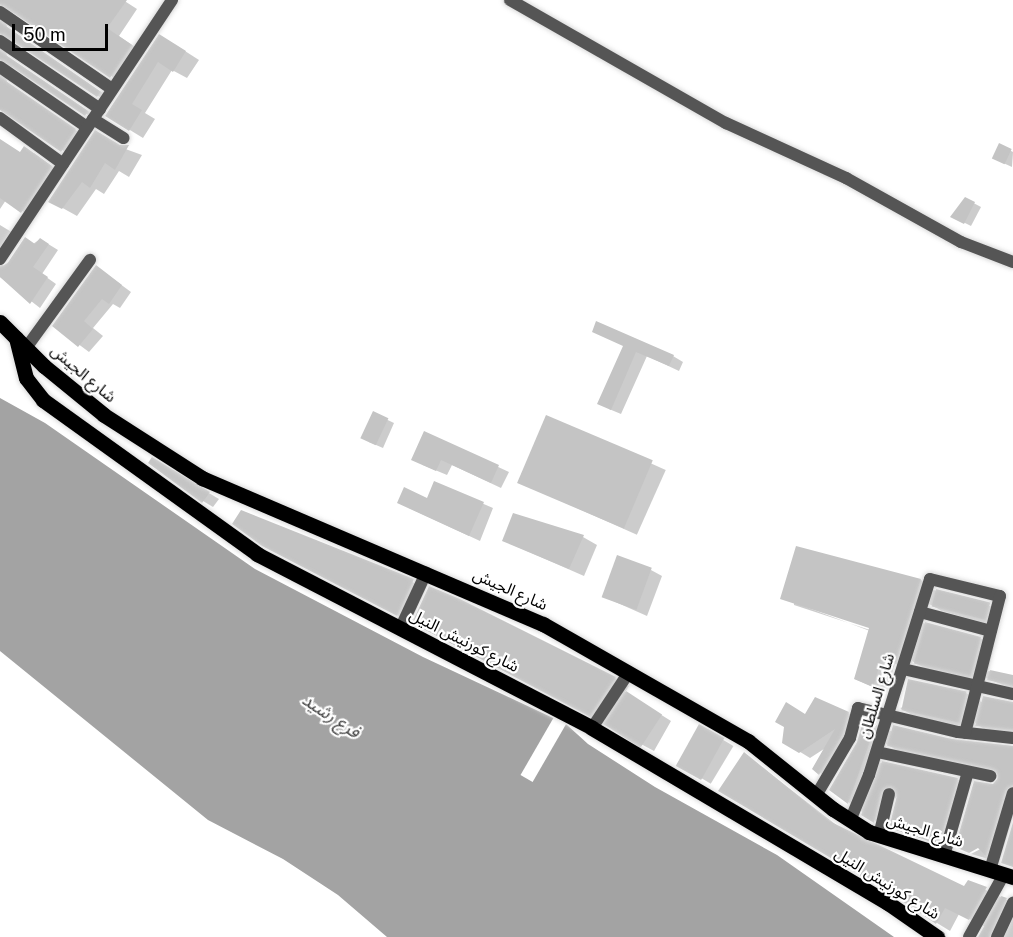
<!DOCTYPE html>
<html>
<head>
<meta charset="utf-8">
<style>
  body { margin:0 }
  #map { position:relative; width:1013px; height:937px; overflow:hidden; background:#fff; font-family:"Public Sans","Noto Sans Arabic",sans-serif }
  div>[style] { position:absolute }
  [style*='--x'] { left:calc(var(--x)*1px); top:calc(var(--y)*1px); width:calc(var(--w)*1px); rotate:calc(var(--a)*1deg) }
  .water>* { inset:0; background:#a3a3a3 }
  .pier>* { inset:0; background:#fff; transform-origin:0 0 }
  .shadow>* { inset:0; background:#0003; transform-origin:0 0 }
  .building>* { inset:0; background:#c4c4c4; transform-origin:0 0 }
  .roads { filter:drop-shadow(0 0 2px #dbdbdb) drop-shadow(0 0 2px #dbdbdb) }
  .minor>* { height:12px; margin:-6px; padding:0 6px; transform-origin:6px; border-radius:6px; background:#555 }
  .major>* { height:15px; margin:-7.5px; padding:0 7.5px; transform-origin:7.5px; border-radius:7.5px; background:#000 }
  span { translate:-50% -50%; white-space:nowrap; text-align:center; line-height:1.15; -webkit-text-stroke:4.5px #fff; paint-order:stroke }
  .street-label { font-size:16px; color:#000 }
  .water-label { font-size:18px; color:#444; font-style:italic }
  .scale { position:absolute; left:12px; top:24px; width:96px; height:27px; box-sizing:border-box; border:3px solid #000; border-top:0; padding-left:8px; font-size:18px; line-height:21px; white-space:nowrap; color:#000; -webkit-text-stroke:4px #fff; paint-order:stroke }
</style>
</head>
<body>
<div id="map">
  <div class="water">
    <i style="clip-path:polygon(0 398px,45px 423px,255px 569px,423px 657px,566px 724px,588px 744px,655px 787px,777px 855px,894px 937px,387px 937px,338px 895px,283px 859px,208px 820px,0 651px)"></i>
  </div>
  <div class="pier">
    <i style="left:554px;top:717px;width:14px;height:67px;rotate:30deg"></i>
  </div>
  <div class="shadow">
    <i style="clip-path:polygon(0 0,123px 0,137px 9px,119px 36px,144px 53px,123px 84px,17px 12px,5px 14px,7px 27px,113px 100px,110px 103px,98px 96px,16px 40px,5px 44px,7px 56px,100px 119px,86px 114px,16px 66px,5px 69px,7px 82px,87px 138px,74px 158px,0 108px)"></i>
    <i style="clip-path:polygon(174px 44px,199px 60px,187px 78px,172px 70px,145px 113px,155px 119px,143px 138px,107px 116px)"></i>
    <i style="clip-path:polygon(0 144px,21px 154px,34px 153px,61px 173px,31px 217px,6px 200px,0 209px)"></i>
    <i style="clip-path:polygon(1000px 145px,1013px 152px,1012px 167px,1001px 162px)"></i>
    <i style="clip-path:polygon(120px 147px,142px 155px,129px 177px,119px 171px,104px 194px,96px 189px,77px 216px,50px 201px)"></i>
    <i style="clip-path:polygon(966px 199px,981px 207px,971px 226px,953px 217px)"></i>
    <i style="clip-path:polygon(0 225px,18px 236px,2px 261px,3px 266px,40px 239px,58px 250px,42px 274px,56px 284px,40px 308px,0 277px)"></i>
    <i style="clip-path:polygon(97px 267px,131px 292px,120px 308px,113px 304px,93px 328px,103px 336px,89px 352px,54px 326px)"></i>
    <i style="clip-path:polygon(624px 346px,673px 356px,683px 362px,679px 371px,647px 356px,621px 414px,609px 409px)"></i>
    <i style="clip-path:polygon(373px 413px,394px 423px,383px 448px,369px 442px)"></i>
    <i style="left:547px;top:417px;width:130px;height:71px;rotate:24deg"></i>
    <i style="clip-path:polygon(425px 433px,509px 472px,501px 488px,452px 465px,447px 475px,423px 465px)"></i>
    <i style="clip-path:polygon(152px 459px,219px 499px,213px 507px,203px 501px)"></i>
    <i style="clip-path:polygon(435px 483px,493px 508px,480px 541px,409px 508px,428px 500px)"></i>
    <i style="clip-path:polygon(583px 537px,597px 545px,584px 576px,504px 541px)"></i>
    <i style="clip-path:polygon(315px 540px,426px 588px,410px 622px,277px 552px)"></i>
    <i style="clip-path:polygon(evenodd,797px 548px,921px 580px,934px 590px,1000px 609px,995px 626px,942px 611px,929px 604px,923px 623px,980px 638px,994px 646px,988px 671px,1013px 676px,1013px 689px,986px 678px,985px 683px,928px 670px,912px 661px,909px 669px,895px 664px,886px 693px,855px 679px,870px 631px,782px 598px,797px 548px,794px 602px,877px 629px,876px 632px,794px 605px,794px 602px)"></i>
    <i style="clip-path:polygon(651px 570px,662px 576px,647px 616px,602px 596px)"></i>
    <i style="clip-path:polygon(428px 631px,615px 678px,629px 686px,625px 692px,671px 721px,654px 751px)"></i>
    <i style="clip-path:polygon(966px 693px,983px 703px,1013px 703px,1013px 735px,990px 733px,975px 723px,973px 731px,914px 716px,900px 708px)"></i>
    <i style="clip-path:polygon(848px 713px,858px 719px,830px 779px,820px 773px,827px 747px,810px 758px,784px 742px,806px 715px)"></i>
    <i style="clip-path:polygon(865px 720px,893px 732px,1013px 746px,1013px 816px,999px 862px,971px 854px,986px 846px,998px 774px,902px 753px,886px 744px,880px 763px,957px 779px,970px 787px,952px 850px,891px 827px,899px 794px,894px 800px,887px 829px,831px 790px,859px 742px)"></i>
    <i style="left:700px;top:726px;width:39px;height:44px;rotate:31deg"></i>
    <i style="clip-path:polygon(745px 754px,839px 827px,965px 888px,969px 882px,1013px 903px,1013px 937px,980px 937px,986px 927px,959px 914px,950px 931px,937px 923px,894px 893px)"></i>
  </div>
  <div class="building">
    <i style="clip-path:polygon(0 0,127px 0,107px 28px,132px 45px,110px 78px,0 4px)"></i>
    <i style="clip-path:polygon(0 22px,101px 92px,97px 97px,0 33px)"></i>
    <i style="clip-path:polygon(159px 34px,186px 51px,173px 72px,158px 62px,132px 104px,142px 110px,129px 131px,105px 116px)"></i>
    <i style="clip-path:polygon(0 51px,88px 111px,85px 116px,0 59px)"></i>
    <i style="clip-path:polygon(0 77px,76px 129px,61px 152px,0 110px)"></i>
    <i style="clip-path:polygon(95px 130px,120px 145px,129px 145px,115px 170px,105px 163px,90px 188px,82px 182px,62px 209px,48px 202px)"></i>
    <i style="clip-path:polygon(0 139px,20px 152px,24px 146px,52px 166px,21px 213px,0 198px)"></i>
    <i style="left:999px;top:143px;width:14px;height:17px;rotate:25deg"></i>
    <i style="clip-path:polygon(965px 197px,975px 202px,964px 224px,950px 217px)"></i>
    <i style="clip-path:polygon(25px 237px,35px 244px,40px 238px,49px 244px,33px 267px,48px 277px,30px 304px,0 277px,0 267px,7px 264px)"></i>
    <i style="clip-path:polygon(96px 265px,122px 285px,109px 304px,102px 299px,84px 321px,93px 329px,78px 347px,52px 326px)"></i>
    <i style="clip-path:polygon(596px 321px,674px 355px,669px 366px,636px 352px,611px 410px,597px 404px,623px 346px,592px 332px)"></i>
    <i style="left:373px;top:411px;width:17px;height:30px;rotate:25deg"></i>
    <i style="left:546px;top:415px;width:116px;height:74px;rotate:23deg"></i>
    <i style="clip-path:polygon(424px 431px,499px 465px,491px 483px,441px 460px,436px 471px,411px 460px)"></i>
    <i style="clip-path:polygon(152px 457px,210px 492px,202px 503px,148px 463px)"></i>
    <i style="clip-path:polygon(434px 481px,484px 502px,469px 536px,397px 503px,404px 487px,427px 498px)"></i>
    <i style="clip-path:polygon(241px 510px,414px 579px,397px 616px,262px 546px,232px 524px)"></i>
    <i style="clip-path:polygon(513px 513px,584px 535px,569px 569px,502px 541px)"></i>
    <i style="clip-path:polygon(796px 546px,921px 579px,896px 662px,882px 657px,873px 687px,854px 679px,869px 628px,780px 599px)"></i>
    <i style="left:617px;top:555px;width:37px;height:45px;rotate:20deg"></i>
    <i style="clip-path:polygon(429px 586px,460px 599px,616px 677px,590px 716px,412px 623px)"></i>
    <i style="left:936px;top:589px;width:56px;height:18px;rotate:14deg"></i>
    <i style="left:925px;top:622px;width:58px;height:43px;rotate:15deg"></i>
    <i style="clip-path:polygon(990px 670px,1013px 675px,1013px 686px,987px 680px)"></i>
    <i style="left:908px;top:679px;width:60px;height:32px;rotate:12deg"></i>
    <i style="left:626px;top:691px;width:43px;height:40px;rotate:33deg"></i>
    <i style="clip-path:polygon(983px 696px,1013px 702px,1013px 730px,975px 726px)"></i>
    <i style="clip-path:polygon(815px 697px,849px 712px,842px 735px,819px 775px,812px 769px,835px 729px,799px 753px,782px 743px,784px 727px,775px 722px,786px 702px,805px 714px)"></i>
    <i style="clip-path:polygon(864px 718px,877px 721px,848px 804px,829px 790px,857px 742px)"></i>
    <i style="left:699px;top:724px;width:29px;height:48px;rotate:29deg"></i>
    <i style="clip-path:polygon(893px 725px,956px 740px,1013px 746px,1013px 785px,1005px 791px,986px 856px,978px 848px,969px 853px,955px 847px,974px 781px,993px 784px,998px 778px,996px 770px,887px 746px)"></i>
    <i style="clip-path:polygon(744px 752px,829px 821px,964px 886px,968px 880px,987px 887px,969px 920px,945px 908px,936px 924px,893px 895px,718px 791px)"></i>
    <i style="clip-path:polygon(882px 761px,958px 778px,939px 844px,889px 828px,897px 795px,891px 786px,881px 792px,874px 823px,861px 815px)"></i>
    <i style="clip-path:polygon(1013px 822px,1013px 867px,1001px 863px)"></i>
    <i style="clip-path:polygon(1001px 896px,1007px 898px,989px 937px,978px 937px)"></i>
  </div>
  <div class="roads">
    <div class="minor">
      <i style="--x:510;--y:0;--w:249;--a:29.7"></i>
      <i style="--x:726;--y:123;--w:132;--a:24.6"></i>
      <i style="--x:846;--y:178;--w:132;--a:29.1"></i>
      <i style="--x:961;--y:242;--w:56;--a:21"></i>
      <i style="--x:0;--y:12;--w:136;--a:34.5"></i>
      <i style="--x:0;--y:41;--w:121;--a:34.2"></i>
      <i style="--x:0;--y:67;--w:106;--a:34.6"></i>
      <i style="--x:0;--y:118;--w:78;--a:36.1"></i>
      <i style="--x:93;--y:119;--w:36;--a:32"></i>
      <i style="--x:0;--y:259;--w:311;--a:-56.4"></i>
      <i style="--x:26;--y:348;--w:109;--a:-54"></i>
      <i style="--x:920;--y:612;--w:73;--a:15"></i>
      <i style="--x:400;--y:629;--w:62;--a:-65.1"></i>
      <i style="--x:903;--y:669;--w:113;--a:12.8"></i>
      <i style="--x:592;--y:728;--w:67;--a:-56.5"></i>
      <i style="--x:877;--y:752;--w:116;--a:12"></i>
      <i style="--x:817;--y:794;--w:65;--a:-59.5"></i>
      <i style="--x:850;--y:738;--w:31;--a:-75"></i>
      <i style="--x:858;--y:708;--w:103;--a:13.5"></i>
      <i style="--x:958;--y:732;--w:55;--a:6.2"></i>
      <i style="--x:850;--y:821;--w:50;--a:-67.6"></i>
      <i style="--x:869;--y:775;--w:205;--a:-72.7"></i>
      <i style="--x:930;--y:579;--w:72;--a:13.7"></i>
      <i style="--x:1000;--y:596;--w:141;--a:104.3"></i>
      <i style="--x:879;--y:836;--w:43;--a:-76.6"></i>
      <i style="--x:944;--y:856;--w:87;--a:-74.1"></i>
      <i style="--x:990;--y:870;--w:80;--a:-73.4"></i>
      <i style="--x:969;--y:937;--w:72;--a:-60.9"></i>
      <i style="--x:997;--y:937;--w:38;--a:-65"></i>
    </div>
    <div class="major">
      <i style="--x:0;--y:322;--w:62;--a:45"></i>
      <i style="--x:44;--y:366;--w:77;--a:39.2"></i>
      <i style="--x:104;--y:415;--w:117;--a:32.7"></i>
      <i style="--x:202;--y:478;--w:371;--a:23.2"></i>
      <i style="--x:543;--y:624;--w:236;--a:29.7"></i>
      <i style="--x:748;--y:741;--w:109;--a:38.7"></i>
      <i style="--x:833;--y:809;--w:43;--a:32.6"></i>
      <i style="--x:869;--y:832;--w:151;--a:17.4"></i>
      <i style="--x:16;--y:338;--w:41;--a:76"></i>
      <i style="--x:26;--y:378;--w:28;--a:52"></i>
      <i style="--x:43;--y:400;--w:264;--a:35.7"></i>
      <i style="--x:257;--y:554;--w:377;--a:27.4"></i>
      <i style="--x:592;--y:728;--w:344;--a:30.6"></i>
      <i style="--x:888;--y:903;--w:60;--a:34.8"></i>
    </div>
  </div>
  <div class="street-label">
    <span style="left:83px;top:374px;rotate:40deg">شارع الجيش</span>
    <span style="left:510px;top:590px;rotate:24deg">شارع الجيش</span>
    <span style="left:464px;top:641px;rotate:27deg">شارع كورنيش النيل</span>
    <span style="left:877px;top:696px;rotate:-73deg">شارع السلطان</span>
    <span style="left:925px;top:831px;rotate:17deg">شارع الجيش</span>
    <span style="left:887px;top:884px;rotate:32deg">شارع كورنيش النيل</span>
  </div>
  <div class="water-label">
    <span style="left:331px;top:716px;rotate:34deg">فرع رشيد</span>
  </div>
  <div class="scale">50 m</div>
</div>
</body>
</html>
